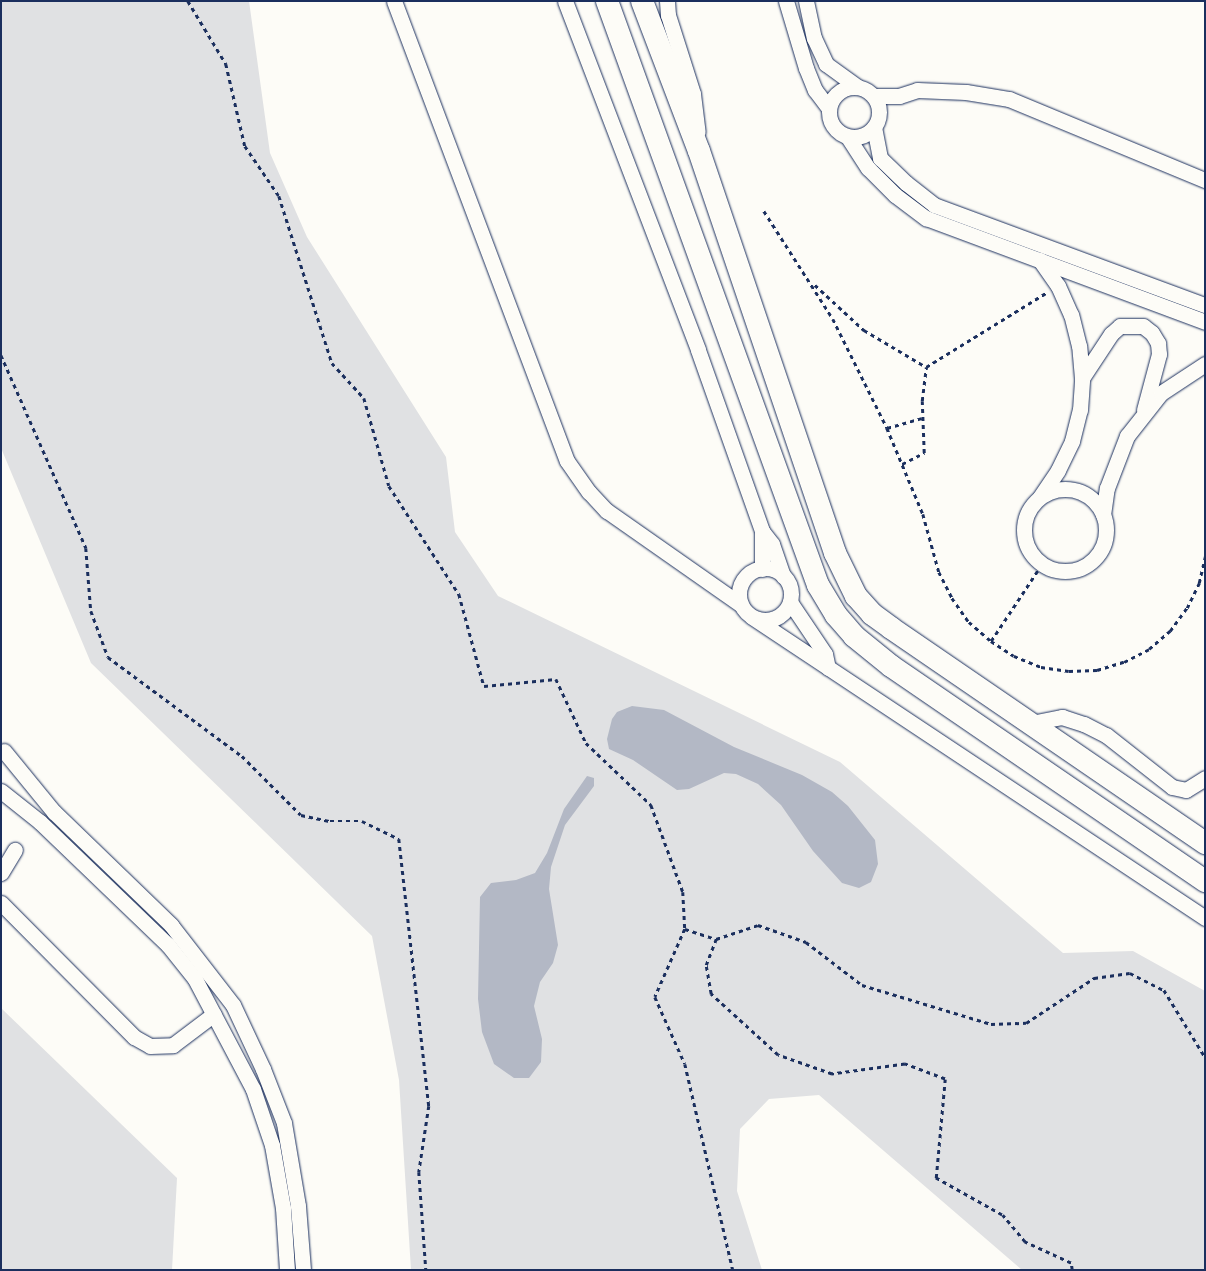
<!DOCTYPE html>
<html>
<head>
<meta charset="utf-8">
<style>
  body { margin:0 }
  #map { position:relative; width:1206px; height:1271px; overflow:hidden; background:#fdfcf7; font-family:"Shantell Sans",sans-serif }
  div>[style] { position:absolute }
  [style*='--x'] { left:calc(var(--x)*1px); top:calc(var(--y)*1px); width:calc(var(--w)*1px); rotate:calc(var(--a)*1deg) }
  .green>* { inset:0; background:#e0e1e3 }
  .water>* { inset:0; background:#b3b8c5 }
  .path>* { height:2.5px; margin-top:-1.25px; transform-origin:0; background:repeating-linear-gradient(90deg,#1b2f5e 0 4px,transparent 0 8px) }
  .roads { filter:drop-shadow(0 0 1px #1b2f5e) drop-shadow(0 0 1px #1b2f5e) }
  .street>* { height:15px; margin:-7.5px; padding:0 7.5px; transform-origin:7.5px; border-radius:7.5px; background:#fdfcf7 }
  .street>.ring { margin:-7.5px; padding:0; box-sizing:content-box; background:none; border:15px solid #fdfcf7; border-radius:50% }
  .secondary>* { height:22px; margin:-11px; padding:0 11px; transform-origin:11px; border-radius:11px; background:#fdfcf7 }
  span { translate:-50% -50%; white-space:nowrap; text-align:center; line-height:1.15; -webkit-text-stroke:5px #fdfcf7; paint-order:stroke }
  .frame { position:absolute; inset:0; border:2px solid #1b2f5e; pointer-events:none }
</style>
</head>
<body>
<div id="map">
  <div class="green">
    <i style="clip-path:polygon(1px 1px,249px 1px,270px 153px,307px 237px,446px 457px,455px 532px,498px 596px,840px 762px,1063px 953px,1133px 951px,1205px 991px,1205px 1270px,1022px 1270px,819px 1095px,769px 1099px,740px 1129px,737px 1191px,762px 1270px,411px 1270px,399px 1080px,372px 936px,91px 663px,1px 448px)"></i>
    <i style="clip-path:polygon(1px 1008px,177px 1178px,172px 1270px,1px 1270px)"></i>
  </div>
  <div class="water">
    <i style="clip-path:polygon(632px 706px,664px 710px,734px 747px,802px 775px,832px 792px,848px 806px,875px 840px,878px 864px,871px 882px,859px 888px,842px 883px,813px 851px,781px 805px,758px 784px,736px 774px,724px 773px,689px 789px,677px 790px,633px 760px,609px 749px,607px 739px,612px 719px,617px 712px)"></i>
    <i style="clip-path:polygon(587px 776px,594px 778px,594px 786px,565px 825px,551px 867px,549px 889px,558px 945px,553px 963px,540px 982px,534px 1006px,542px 1039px,541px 1062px,529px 1078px,514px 1078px,494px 1064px,482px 1032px,478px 999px,480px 897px,491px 883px,516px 880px,535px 873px,547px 853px,564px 809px)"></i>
  </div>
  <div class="path">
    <i style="--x:188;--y:1;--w:74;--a:58.9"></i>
    <i style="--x:226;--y:64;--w:84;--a:77"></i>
    <i style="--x:245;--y:146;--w:60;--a:55.8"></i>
    <i style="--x:279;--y:196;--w:175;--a:72.4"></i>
    <i style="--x:332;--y:363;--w:47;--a:47.6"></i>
    <i style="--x:364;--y:398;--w:91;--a:74.1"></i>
    <i style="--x:389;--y:486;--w:129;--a:57.1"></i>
    <i style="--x:459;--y:594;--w:95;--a:74.8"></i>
    <i style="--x:484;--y:686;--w:72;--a:-5.6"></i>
    <i style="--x:556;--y:679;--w:71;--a:64.9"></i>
    <i style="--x:586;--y:743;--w:90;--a:43.6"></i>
    <i style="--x:651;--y:805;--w:93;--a:69.8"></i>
    <i style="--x:683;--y:892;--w:37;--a:87"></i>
    <i style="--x:685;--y:929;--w:74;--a:113.8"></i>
    <i style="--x:655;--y:997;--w:73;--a:65.9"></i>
    <i style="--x:685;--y:1064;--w:212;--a:76.9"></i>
    <i style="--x:764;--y:211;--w:128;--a:57.4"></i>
    <i style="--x:833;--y:319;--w:122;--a:63.6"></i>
    <i style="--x:887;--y:428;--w:93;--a:67.3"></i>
    <i style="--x:923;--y:514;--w:60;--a:74.6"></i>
    <i style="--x:939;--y:572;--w:29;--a:63"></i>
    <i style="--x:952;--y:598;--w:29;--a:55"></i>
    <i style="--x:969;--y:622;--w:29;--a:41"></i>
    <i style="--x:991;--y:641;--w:27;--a:33"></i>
    <i style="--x:1014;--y:656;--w:29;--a:22"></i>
    <i style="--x:1041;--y:667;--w:28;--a:8"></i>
    <i style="--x:1069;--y:671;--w:28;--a:-2"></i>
    <i style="--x:1097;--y:670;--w:28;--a:-17"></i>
    <i style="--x:1124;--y:662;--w:28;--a:-27"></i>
    <i style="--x:1149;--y:649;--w:28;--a:-41"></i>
    <i style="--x:1170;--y:631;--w:29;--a:-54"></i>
    <i style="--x:1187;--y:608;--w:28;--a:-64"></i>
    <i style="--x:1199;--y:583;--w:28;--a:-77"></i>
    <i style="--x:815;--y:285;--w:67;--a:42.6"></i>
    <i style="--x:864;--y:330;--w:72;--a:30.8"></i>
    <i style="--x:1;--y:355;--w:211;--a:66.2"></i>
    <i style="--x:86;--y:548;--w:63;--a:85.5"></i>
    <i style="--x:91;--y:611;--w:49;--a:69.7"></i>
    <i style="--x:108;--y:657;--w:167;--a:36.5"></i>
    <i style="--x:242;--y:756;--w:83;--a:45"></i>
    <i style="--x:301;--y:815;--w:30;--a:12"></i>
    <i style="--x:330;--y:821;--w:32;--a:0"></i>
    <i style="--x:362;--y:821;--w:41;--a:25.9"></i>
    <i style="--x:399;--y:839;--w:269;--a:83.6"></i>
    <i style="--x:429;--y:1106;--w:67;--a:98.6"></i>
    <i style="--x:419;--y:1172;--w:98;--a:85.9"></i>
    <i style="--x:926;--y:367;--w:141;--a:-31.7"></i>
    <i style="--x:887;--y:428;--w:36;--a:-16"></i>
    <i style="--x:902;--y:464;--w:25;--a:-27"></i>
    <i style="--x:924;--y:453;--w:52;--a:-92.2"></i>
    <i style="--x:922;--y:401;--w:34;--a:-83"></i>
    <i style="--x:991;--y:641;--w:92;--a:-56.5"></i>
    <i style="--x:685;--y:929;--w:33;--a:18"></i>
    <i style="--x:1072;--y:1270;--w:7;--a:-98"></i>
    <i style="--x:1071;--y:1263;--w:51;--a:-155.5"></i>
    <i style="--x:1025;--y:1242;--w:35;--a:-130"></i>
    <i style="--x:1002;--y:1215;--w:76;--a:-150.7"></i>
    <i style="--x:936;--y:1178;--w:99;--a:-84.8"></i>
    <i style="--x:945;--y:1079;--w:43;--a:-159.4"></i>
    <i style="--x:905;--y:1064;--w:74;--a:172.2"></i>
    <i style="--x:832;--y:1074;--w:57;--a:-160.6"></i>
    <i style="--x:778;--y:1055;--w:91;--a:-137.7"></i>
    <i style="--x:711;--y:994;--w:29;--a:-100"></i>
    <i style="--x:706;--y:965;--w:28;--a:-69"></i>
    <i style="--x:716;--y:939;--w:44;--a:-18.4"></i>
    <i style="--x:758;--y:925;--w:51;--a:19.5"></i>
    <i style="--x:806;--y:942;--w:71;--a:37.5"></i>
    <i style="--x:862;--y:985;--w:135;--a:16.8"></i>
    <i style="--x:991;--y:1024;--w:35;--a:-2"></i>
    <i style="--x:1026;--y:1023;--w:82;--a:-33.5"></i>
    <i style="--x:1094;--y:978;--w:36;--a:-8"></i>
    <i style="--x:1130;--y:973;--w:38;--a:27"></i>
    <i style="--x:1164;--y:990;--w:79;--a:58.5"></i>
  </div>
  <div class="roads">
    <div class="street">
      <i style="--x:394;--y:1;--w:491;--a:69.4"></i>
      <i style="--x:567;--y:461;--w:38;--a:55"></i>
      <i style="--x:589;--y:492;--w:26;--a:47"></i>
      <i style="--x:607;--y:511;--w:164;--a:35"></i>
      <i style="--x:565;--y:1;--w:373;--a:69.1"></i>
      <i style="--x:698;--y:350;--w:192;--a:70.5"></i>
      <i style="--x:762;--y:531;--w:16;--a:52"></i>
      <i style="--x:772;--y:544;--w:34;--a:71"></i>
      <i style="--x:667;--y:1;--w:14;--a:86"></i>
      <i style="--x:668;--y:15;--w:83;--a:72.4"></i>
      <i style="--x:693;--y:94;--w:38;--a:83"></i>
      <i style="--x:786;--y:1;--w:70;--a:73.4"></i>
      <i style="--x:806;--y:68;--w:24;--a:68"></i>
      <i style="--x:815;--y:90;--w:21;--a:53"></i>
      <i style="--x:806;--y:1;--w:38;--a:78"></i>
      <i style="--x:814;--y:38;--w:29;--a:65"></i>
      <i style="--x:826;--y:64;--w:39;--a:36"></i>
      <i class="ring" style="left:829px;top:87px;width:35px;height:35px"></i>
      <i style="--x:874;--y:96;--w:25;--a:0"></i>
      <i style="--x:899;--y:96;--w:19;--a:-18"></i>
      <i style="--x:917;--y:90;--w:49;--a:2.3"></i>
      <i style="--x:966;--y:92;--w:44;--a:9.2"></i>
      <i style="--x:1009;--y:99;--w:212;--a:22.5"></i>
      <i style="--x:874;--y:127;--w:32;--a:79"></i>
      <i style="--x:880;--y:158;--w:36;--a:44"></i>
      <i style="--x:906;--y:183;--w:36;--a:38"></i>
      <i style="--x:934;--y:205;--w:289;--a:20.3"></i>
      <i style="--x:849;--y:139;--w:35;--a:57"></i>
      <i style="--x:868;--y:168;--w:38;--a:45"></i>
      <i style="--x:895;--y:195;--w:39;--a:37"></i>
      <i style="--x:926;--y:218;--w:298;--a:20.4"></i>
      <i style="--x:1082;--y:378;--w:53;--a:-56.6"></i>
      <i style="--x:1111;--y:334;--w:12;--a:-42"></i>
      <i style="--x:1120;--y:326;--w:23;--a:0"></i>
      <i style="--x:1143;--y:326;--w:11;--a:38"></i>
      <i style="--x:1152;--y:333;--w:12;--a:59"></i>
      <i style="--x:1158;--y:343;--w:11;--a:85"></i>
      <i style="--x:1159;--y:354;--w:58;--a:105"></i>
      <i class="ring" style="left:1024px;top:489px;width:67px;height:67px"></i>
      <i style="--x:1040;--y:497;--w:32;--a:-56"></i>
      <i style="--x:1058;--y:470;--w:32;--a:-64"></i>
      <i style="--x:1072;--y:441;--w:32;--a:-76"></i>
      <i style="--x:1080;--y:410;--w:32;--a:-86"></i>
      <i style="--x:1082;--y:378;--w:32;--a:-95"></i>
      <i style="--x:1079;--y:346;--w:32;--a:-104"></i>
      <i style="--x:1071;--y:315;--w:32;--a:-114"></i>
      <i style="--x:1058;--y:286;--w:32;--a:-125"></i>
      <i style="--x:1103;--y:515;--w:27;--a:-82"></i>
      <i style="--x:1107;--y:488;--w:56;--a:-69"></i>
      <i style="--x:1127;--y:436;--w:55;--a:-51.7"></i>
      <i style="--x:1161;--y:393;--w:53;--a:-33.4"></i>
      <i class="ring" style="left:739px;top:568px;width:37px;height:37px"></i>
      <i style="--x:762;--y:569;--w:38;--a:-90"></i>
      <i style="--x:790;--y:602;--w:63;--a:56.1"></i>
      <i style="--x:825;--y:654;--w:14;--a:78"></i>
      <i style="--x:752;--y:617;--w:544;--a:33.6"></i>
      <i style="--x:1031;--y:723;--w:32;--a:-11"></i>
      <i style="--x:1062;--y:717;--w:23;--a:18"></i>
      <i style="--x:1084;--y:724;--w:25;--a:27"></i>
      <i style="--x:1106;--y:735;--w:84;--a:38.2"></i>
      <i style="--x:1172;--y:787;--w:14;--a:12"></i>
      <i style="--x:1186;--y:790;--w:22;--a:-32"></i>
      <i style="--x:4;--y:751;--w:79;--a:50.7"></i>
      <i style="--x:54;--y:812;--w:163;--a:44"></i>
      <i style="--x:171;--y:925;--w:101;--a:52.2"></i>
      <i style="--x:233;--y:1005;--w:71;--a:64.9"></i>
      <i style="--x:263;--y:1069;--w:58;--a:68.7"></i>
      <i style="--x:284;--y:1123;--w:84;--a:80.4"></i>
      <i style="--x:298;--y:1206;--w:64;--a:85.5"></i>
      <i style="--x:1;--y:791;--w:50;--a:38.5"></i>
      <i style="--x:40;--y:822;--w:178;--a:43.9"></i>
      <i style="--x:168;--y:945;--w:43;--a:51.5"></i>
      <i style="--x:195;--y:979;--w:124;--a:62.2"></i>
      <i style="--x:253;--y:1089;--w:59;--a:71.3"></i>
      <i style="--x:272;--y:1145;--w:64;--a:80.1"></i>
      <i style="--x:283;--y:1208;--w:62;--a:86.3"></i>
      <i style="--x:1;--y:873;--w:27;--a:-59"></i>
      <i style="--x:1;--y:903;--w:189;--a:45.2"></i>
      <i style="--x:134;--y:1037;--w:18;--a:29"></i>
      <i style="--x:150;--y:1046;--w:23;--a:-2"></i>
      <i style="--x:173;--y:1045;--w:51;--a:-37.1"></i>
    </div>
    <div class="secondary">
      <i style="--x:607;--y:1;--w:621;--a:70.14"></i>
      <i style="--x:818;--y:585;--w:35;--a:59"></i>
      <i style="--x:836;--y:615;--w:28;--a:49"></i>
      <i style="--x:854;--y:636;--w:48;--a:39"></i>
      <i style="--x:891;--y:666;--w:381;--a:34.4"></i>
      <i style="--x:642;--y:1;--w:160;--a:69.2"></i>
      <i style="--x:699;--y:151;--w:424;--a:71.3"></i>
      <i style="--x:835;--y:553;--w:48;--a:64"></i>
      <i style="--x:856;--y:596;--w:24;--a:48"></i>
      <i style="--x:872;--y:614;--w:24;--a:36"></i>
      <i style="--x:891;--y:628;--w:381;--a:34.4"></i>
    </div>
  </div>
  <div class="frame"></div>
</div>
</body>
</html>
